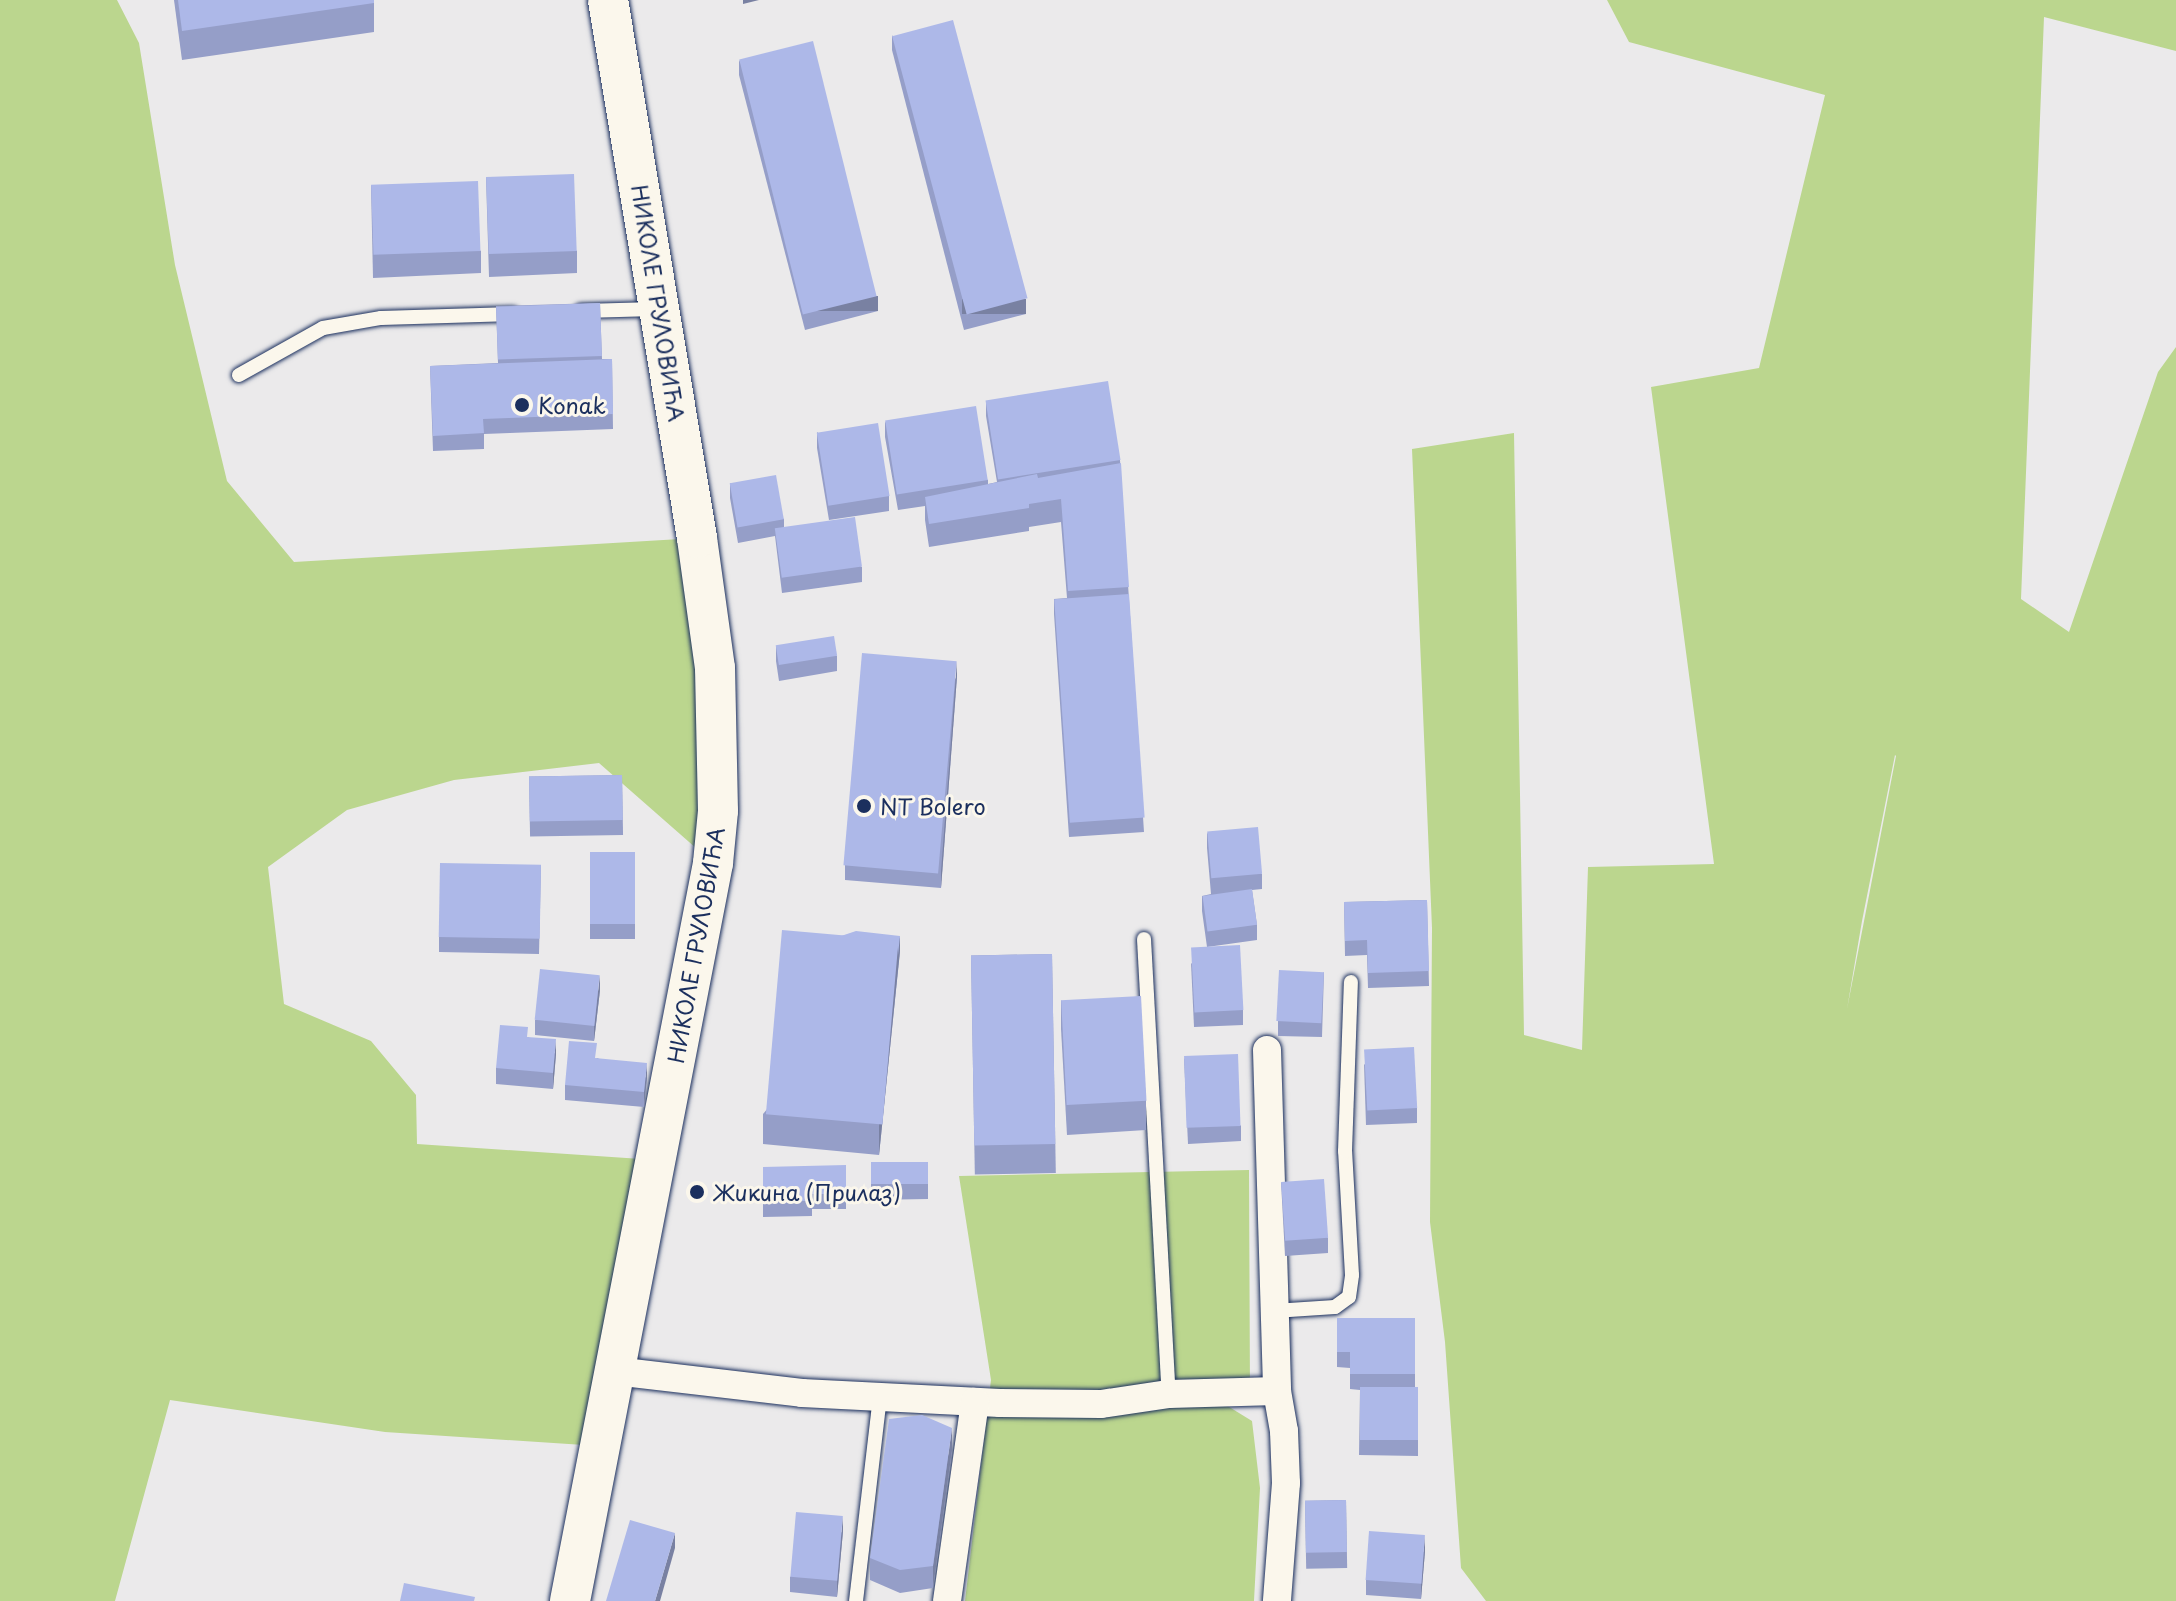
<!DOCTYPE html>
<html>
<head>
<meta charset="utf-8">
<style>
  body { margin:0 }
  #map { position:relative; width:2176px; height:1601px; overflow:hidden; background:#ebeaeb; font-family:"Playpen Sans",sans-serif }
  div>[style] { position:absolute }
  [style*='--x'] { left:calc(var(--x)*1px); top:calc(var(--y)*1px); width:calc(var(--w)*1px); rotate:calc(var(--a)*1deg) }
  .green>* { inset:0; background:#bbd68e }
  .roads { filter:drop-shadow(0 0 2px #1b2f5e) drop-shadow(0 0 2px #1b2f5e) }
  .lane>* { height:14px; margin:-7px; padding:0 7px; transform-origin:7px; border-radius:7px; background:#fbf7ec }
  .street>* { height:28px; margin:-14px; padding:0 14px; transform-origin:14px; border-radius:14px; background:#fbf7ec }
  .secondary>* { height:40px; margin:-20px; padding:0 20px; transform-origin:20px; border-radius:20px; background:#fbf7ec }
  .wall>* { inset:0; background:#959ec8; transform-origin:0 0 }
  .shaded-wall>* { inset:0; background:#7981a2; transform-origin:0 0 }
  .building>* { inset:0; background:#adb8e8; transform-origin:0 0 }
  .dots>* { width:22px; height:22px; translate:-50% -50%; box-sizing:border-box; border:4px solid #fbf7ec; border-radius:50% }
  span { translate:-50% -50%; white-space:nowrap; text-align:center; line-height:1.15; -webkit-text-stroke:6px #fbf7ec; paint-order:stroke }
  .street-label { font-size:22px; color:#1b2f5e }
  .poi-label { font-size:22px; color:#1b2f5e }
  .left { translate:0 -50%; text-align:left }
</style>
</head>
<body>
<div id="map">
  <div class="green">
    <i style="clip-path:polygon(0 0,117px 0,139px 43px,175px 265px,227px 481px,294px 562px,697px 538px,713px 863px,599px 763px,454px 780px,347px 810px,268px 867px,284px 1004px,371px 1041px,416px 1095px,417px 1144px,656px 1160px,599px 1446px,385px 1432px,170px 1400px,115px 1601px,0 1601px)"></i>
    <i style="clip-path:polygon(evenodd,1607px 0,2176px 0,2176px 51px,2044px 17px,2021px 599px,2069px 632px,2158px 372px,2176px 347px,2176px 1601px,1486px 1601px,1461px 1568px,1445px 1342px,1430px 1222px,1432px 928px,1412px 449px,1514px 433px,1524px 1035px,1582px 1050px,1588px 867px,1714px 864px,1651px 387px,1759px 368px,1825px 95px,1629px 42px,1607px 0,1895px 755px,1896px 756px,1847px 1009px,1862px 921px,1895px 755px)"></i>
    <i style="clip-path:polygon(1249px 1170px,1250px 1397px,1226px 1405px,1252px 1421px,1260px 1488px,1254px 1601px,965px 1601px,991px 1380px,959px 1176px)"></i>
  </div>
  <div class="roads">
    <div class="lane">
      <i style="--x:581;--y:311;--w:76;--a:-1.5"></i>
      <i style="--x:239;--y:375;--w:96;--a:-29.2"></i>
      <i style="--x:323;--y:328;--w:59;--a:-9.8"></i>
      <i style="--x:381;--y:318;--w:132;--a:-1.7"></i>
      <i style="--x:1144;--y:939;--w:456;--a:86.9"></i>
      <i style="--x:1274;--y:1311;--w:61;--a:-3.8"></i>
      <i style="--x:1335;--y:1307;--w:17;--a:-36"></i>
      <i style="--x:1349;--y:1297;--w:22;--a:-82"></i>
      <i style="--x:1352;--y:1275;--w:124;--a:-93.2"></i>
      <i style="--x:1345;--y:1151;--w:169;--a:-88"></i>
      <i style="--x:856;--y:1601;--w:204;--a:-83.3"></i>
    </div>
    <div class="street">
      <i style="--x:1267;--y:1050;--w:341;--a:88.3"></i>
      <i style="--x:1277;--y:1391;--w:41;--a:80.1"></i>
      <i style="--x:1284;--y:1431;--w:52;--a:87.8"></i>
      <i style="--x:1286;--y:1483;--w:118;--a:94.4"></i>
      <i style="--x:615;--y:1371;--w:188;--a:6.7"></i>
      <i style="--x:802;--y:1393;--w:198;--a:2.9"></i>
      <i style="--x:1000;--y:1403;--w:101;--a:0.6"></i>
      <i style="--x:1101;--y:1404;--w:69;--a:-8.4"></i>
      <i style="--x:1169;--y:1394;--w:108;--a:-1.6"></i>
      <i style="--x:947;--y:1601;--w:201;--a:-82"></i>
    </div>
    <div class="secondary">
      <i style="--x:570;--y:1601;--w:752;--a:-79.03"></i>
      <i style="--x:713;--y:863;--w:52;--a:-84.5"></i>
      <i style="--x:718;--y:811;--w:143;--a:-91.2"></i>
      <i style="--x:715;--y:668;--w:131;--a:-97.9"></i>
      <i style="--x:697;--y:538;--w:545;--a:-99.39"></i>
    </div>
  </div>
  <div class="wall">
    <i style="clip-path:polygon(174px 0,374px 0,374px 32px,182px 60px)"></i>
    <i style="clip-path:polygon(892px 35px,1026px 314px,964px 330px,892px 50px)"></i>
    <i style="clip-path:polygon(739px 60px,878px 311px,805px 330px,739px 75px)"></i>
    <i style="clip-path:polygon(486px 177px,577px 251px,577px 273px,489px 277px)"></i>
    <i style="clip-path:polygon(371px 185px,481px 251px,481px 273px,373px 278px)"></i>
    <i style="clip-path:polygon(600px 303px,602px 359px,612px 359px,613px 429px,484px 434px,484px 449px,433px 451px,430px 366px,498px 363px,496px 306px)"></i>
    <i style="clip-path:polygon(986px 401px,1120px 460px,1144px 832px,1069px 837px,1054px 614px,1054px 599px,1067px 598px,1061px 522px,1029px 527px,1029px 531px,929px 547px,925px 520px,925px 506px,898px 510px,885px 437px,885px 422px,988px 480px,988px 484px,997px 482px,986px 416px)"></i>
    <i style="clip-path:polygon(817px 432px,889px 496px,889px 511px,829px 520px,817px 448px)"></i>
    <i style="clip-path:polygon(730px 483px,784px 519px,784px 527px,862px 567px,862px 582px,782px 593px,775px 536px,738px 543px,730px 498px)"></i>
    <i style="clip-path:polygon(776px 646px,837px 656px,837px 671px,779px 681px,776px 661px)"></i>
    <i style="clip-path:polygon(957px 676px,941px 888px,845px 880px,845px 865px)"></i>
    <i style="left:622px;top:775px;width:60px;height:93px;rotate:89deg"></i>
    <i style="clip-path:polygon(1207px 833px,1262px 874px,1262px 889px,1252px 890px,1257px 925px,1257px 940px,1207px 947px,1202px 911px,1202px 896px,1211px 894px,1207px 848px)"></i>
    <i style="left:590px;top:852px;width:45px;height:87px"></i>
    <i style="clip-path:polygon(541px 865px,539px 954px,439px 952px,439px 937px)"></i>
    <i style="clip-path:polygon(1427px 900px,1429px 986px,1368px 988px,1367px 955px,1345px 956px,1344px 902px)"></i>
    <i style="clip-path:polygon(900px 951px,879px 1155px,763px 1144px,763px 1114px)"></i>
    <i style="left:1052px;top:954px;width:219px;height:81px;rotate:89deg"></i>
    <i style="clip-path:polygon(1191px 963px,1243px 1010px,1243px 1025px,1194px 1027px)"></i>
    <i style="clip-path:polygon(1324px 972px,1322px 1037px,1278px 1036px,1278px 1021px)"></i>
    <i style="clip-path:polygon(600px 990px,594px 1041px,535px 1035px,535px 1020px)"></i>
    <i style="clip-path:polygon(1061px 1000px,1146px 1101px,1146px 1130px,1067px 1135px,1061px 1029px)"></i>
    <i style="clip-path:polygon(528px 1037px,556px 1054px,553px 1089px,496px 1084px,496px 1068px)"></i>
    <i style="clip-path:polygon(597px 1058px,647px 1078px,644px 1107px,565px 1100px,565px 1085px)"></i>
    <i style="clip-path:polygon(1184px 1058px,1241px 1126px,1241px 1141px,1188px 1144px)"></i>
    <i style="clip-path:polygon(1364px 1064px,1417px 1108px,1417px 1123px,1366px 1125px)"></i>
    <i style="clip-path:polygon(871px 1163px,928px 1184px,928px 1199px,871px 1200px)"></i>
    <i style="clip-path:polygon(763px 1167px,846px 1194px,846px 1209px,812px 1209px,812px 1216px,763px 1217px)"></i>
    <i style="clip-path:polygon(1281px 1182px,1328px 1238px,1328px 1253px,1285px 1256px)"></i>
    <i style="clip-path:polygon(1337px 1318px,1415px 1318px,1415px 1387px,1418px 1387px,1418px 1456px,1359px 1455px,1360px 1390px,1350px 1389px,1350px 1368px,1337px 1367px)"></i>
    <i style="clip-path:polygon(952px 1450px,933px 1588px,900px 1593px,870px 1580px,870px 1558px)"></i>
    <i style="left:1346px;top:1500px;width:68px;height:41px;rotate:89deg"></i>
    <i style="clip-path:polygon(843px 1531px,837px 1597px,790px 1592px,790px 1577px)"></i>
    <i style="clip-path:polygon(1425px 1551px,1421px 1599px,1366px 1595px,1366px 1580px)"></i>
  </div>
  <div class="shaded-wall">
    <i style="clip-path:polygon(743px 0,759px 0,743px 4px)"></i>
    <i style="left:878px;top:296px;width:15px;height:75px;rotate:90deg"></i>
    <i style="left:1026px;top:299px;width:15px;height:64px;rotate:90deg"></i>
    <i style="clip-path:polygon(957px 661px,957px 676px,941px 888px,941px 872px)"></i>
    <i style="clip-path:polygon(900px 936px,900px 951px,879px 1155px,879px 1126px,898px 941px)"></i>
    <i style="clip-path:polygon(600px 975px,600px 990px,594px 1041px,594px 1026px)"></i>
    <i style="clip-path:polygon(556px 1039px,556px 1054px,553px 1089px,553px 1073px)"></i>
    <i style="clip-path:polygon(647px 1063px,647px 1078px,644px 1107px,644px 1092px)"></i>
    <i style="clip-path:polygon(952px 1428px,952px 1450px,933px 1588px,933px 1566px)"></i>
    <i style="clip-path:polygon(843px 1516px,843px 1531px,837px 1597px,837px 1582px)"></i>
    <i style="clip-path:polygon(675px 1533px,675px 1548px,660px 1601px,655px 1601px)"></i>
    <i style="clip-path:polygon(1425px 1535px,1425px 1551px,1421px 1599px,1421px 1584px)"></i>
  </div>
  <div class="building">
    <i style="clip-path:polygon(178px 0,374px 0,374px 3px,182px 31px)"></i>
    <i style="left:953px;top:20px;width:288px;height:63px;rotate:75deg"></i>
    <i style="left:813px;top:41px;width:263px;height:76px;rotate:76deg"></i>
    <i style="left:574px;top:174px;width:77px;height:88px;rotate:88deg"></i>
    <i style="left:478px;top:181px;width:70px;height:107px;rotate:88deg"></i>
    <i style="left:600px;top:303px;width:53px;height:104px;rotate:88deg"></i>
    <i style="clip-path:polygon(612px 359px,613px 414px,483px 419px,484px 433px,433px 436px,430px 366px)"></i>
    <i style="left:1108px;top:381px;width:80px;height:124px;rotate:81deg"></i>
    <i style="left:976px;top:406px;width:75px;height:92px;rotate:81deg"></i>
    <i style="left:878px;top:423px;width:74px;height:62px;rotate:81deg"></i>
    <i style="clip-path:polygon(1121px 463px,1129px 587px,1068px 591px,1061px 499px,1029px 504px,1029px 508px,929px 524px,925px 497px,1037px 474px,1038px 478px)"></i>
    <i style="left:776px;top:475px;width:45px;height:47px;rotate:80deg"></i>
    <i style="left:855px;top:517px;width:50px;height:81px;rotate:82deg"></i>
    <i style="left:1129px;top:594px;width:224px;height:75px;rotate:86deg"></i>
    <i style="left:834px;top:636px;width:20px;height:59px;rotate:81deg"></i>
    <i style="left:862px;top:653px;width:95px;height:213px;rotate:5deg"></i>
    <i style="left:622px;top:775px;width:45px;height:93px;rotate:89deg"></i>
    <i style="left:1258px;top:827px;width:47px;height:51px;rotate:85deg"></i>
    <i style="left:590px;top:852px;width:45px;height:72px"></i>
    <i style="left:440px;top:863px;width:101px;height:74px;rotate:1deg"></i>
    <i style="left:1252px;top:889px;width:36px;height:50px;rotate:82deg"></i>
    <i style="clip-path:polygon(1427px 900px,1429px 971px,1368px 973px,1367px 940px,1345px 941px,1344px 902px)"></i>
    <i style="left:782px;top:930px;width:117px;height:185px;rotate:5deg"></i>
    <i style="clip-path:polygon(856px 931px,900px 936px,898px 955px,898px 941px,841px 936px)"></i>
    <i style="left:1240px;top:945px;width:65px;height:49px;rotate:87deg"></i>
    <i style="left:1052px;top:954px;width:190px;height:81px;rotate:89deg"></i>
    <i style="left:540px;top:969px;width:60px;height:51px;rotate:6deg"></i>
    <i style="left:1279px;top:970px;width:45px;height:51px;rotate:3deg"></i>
    <i style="left:1141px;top:996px;width:105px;height:80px;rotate:87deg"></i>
    <i style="clip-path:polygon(500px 1025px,528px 1027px,527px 1037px,556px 1039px,553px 1073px,496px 1068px)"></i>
    <i style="clip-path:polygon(569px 1041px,597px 1043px,595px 1058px,647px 1063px,644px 1092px,565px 1085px)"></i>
    <i style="left:1414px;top:1047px;width:61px;height:50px;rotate:87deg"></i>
    <i style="left:1238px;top:1054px;width:72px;height:54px;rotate:88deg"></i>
    <i style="left:928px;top:1162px;width:22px;height:57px;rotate:90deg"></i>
    <i style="clip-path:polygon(846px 1165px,846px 1194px,812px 1194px,812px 1201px,763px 1201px,763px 1167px)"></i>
    <i style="left:1324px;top:1179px;width:59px;height:43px;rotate:86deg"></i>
    <i style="clip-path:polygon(1337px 1318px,1415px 1318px,1415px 1374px,1350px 1374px,1350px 1352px,1337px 1352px)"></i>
    <i style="left:1360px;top:1387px;width:58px;height:53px"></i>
    <i style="clip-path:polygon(922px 1415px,952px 1428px,933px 1566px,900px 1570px,870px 1558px,889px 1419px)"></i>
    <i style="left:1346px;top:1500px;width:52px;height:41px;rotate:89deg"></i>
    <i style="left:796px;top:1512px;width:47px;height:65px;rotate:5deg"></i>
    <i style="clip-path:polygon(630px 1520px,675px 1533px,655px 1601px,606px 1601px)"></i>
    <i style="left:1369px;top:1531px;width:56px;height:49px;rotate:4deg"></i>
    <i style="clip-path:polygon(404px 1583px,475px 1597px,474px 1601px,400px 1601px)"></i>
  </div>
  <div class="dots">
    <i style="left:522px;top:405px;background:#1b2f5e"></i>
    <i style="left:864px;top:806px;background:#1b2f5e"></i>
    <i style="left:697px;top:1192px;background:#1b2f5e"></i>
  </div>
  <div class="street-label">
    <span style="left:659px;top:303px;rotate:81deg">НИКОЛЕ ГРУЛОВИЋА</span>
    <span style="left:695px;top:945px;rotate:-80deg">НИКОЛЕ ГРУЛОВИЋА</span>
  </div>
  <div class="poi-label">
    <span class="left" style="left:538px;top:405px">Konak</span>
    <span class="left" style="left:880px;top:806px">NT Bolero</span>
    <span class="left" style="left:713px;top:1192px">Жикина (Прилаз)</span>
  </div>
</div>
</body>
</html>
